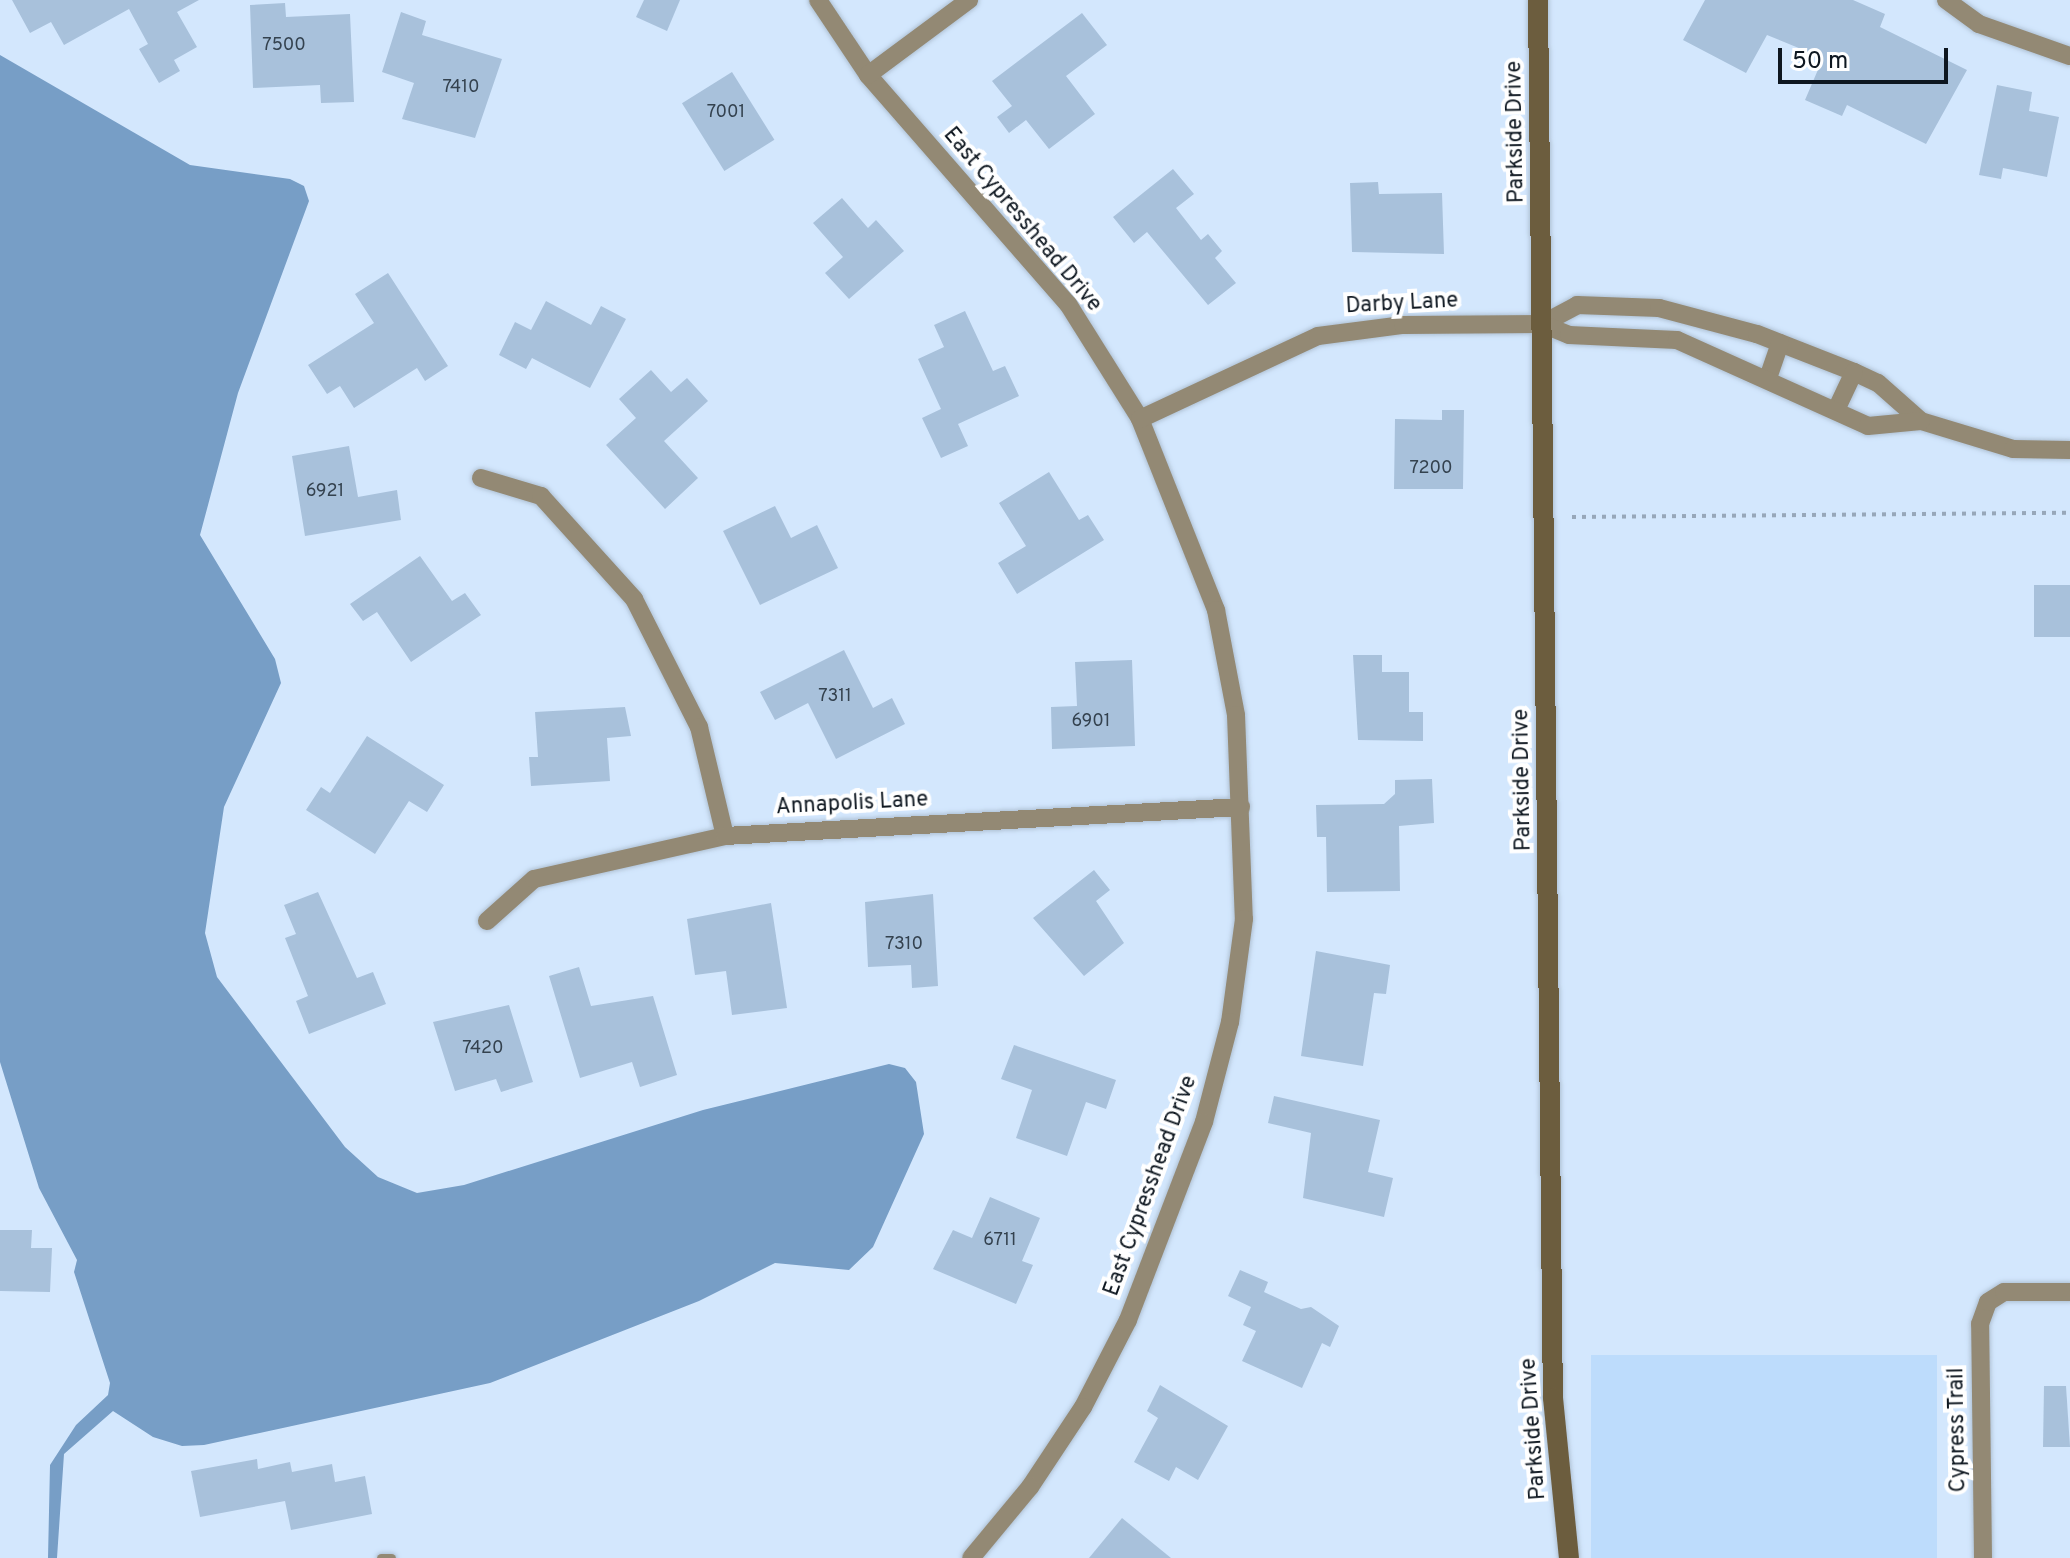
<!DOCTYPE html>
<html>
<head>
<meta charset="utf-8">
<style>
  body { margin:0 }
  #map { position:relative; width:2070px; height:1558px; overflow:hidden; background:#d3e7fd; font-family:Overpass,sans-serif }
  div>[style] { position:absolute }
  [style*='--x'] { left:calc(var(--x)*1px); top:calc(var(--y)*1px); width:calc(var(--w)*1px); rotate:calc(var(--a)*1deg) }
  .built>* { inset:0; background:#bddcfc; transform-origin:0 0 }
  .water>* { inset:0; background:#779ec6 }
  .building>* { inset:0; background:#a8c1db; transform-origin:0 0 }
  .path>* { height:4px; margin-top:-2px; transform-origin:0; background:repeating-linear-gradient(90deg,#97a7b9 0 4px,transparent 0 10px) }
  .roads { filter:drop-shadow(0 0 2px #b0c2d5) drop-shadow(0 0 2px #b0c2d5) }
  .lane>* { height:9px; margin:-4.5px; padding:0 4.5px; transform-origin:4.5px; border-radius:4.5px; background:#938974 }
  .street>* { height:18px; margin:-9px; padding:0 9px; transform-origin:9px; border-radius:9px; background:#938974 }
  .secondary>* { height:20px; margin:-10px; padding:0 10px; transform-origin:10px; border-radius:10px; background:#6c5d3e }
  span { translate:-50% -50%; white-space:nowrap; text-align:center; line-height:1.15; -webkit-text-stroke:8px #fff; paint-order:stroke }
  .number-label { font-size:18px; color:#34424f }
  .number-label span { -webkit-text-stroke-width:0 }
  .street-label { font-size:22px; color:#0e1720 }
  .scale { position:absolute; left:1778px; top:48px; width:170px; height:36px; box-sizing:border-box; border:4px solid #0e1720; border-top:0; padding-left:10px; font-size:24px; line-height:28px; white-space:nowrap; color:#0e1720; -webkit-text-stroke:6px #fff; paint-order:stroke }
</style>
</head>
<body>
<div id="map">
  <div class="built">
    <i style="left:1937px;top:1355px;width:203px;height:346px;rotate:90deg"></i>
  </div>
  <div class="water">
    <i style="clip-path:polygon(0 55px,190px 165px,290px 179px,304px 186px,309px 201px,238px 393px,200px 535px,275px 659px,281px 683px,224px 807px,205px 933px,217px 977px,345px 1147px,378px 1177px,417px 1193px,464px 1185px,703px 1110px,889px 1064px,905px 1068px,916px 1082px,924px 1134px,873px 1247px,849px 1270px,775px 1263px,699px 1301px,490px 1383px,204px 1445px,182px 1446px,153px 1437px,113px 1411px,64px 1454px,57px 1558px,48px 1558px,50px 1465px,76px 1425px,108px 1395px,110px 1383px,74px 1272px,77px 1260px,39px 1188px,0 1062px)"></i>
  </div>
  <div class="building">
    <i style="clip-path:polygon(12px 0,199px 0,177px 12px,197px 47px,174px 60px,180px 71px,159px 83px,139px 49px,148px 44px,129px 9px,64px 45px,51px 22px,30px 33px)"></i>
    <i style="clip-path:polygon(644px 0,680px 0,667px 31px,636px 17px)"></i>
    <i style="clip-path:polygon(1705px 0,1853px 0,1885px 14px,1880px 27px,1967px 70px,1926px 144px,1847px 105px,1842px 116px,1805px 100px,1823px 58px,1767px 35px,1746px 73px,1683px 40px)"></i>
    <i style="clip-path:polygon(285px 3px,286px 17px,350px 14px,354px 102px,321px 103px,320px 85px,253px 88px,250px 5px)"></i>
    <i style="clip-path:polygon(401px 12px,426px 21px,422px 35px,502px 59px,475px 138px,402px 119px,414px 83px,382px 72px)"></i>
    <i style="clip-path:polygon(1082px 13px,1107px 45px,1066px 76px,1095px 114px,1049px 149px,1026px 120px,1009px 133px,997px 117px,1012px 106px,992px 81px)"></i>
    <i style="left:732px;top:72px;width:80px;height:59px;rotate:58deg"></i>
    <i style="clip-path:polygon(1997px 85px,2032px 92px,2029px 111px,2059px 117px,2047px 177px,2003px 168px,2001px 179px,1979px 175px)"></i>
    <i style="clip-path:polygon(1173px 169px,1194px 194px,1176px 208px,1201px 240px,1208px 234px,1222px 251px,1215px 258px,1236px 283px,1208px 305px,1147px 232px,1134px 243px,1113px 217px)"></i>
    <i style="clip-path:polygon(1378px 182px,1379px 194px,1442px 193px,1444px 254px,1352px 252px,1350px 183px)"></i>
    <i style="clip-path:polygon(842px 198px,868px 228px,876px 220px,904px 251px,849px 299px,825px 273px,843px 257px,813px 223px)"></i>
    <i style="clip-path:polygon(388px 273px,448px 366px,425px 381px,417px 368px,354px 408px,340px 386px,327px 394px,308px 365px,374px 323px,355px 294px)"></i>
    <i style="clip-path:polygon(546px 301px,591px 325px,601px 306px,626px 319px,590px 388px,532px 358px,526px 369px,499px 355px,515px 322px,531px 330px)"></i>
    <i style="clip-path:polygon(965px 311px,993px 371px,1005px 366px,1019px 396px,958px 424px,968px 446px,941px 458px,922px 418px,941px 409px,918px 359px,944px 347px,934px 325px)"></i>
    <i style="clip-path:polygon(651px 370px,671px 392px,687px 378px,708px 401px,664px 441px,698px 478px,665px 509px,606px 445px,636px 418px,619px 399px)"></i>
    <i style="clip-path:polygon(1442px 410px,1464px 410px,1463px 489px,1394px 489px,1395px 419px,1442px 420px)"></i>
    <i style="clip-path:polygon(349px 446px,358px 497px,397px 490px,401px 520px,305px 536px,292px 456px)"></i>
    <i style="clip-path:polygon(1049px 472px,1079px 520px,1088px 515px,1104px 540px,1017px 594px,998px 563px,1026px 546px,999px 503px)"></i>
    <i style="clip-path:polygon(775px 506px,791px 538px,817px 525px,838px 568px,760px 605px,723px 531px)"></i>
    <i style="clip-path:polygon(420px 556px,452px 601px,465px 593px,481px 615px,411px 662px,377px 612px,363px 621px,350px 604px)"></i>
    <i style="left:2034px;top:585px;width:36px;height:52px"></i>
    <i style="clip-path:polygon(844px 650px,873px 708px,892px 698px,905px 724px,836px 759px,808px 703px,775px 720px,760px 692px)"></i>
    <i style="clip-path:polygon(1353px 655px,1382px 655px,1382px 672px,1409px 672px,1409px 712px,1423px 712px,1423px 741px,1358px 740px)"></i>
    <i style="clip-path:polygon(1132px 660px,1135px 746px,1052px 749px,1051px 707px,1077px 706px,1075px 662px)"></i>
    <i style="clip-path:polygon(625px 707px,631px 736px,607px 738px,610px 781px,531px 786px,529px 757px,538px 757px,535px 712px)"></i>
    <i style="clip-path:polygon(367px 736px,444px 785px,427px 812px,409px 801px,375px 854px,306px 810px,321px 787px,330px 793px)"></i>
    <i style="clip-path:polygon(1432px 779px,1434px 823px,1399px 826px,1400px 891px,1327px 892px,1326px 837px,1317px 837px,1316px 805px,1384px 804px,1395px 794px,1395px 780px)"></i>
    <i style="clip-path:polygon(1094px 870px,1110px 890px,1096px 901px,1124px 943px,1084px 976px,1033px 918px)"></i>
    <i style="clip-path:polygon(318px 892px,357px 978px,373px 972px,386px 1004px,309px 1034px,296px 1001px,308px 996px,285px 938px,296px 934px,284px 905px)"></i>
    <i style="clip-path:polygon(933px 894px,938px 986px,912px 988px,911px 965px,868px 967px,865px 902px)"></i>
    <i style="clip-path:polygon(771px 903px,787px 1008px,732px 1015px,726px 971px,695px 975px,687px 919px)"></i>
    <i style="clip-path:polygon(1316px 951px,1390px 965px,1386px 994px,1374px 993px,1363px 1066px,1301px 1056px)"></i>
    <i style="clip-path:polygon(579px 967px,591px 1006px,653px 996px,677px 1075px,640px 1087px,632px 1062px,580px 1078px,549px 976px)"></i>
    <i style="clip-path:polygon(509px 1005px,533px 1082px,501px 1092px,496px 1079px,455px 1091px,433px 1022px)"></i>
    <i style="clip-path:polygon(1014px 1045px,1116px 1080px,1106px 1109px,1086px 1102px,1067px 1156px,1016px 1138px,1032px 1090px,1001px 1079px)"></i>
    <i style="clip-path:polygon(1274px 1096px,1380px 1120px,1368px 1172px,1393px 1178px,1384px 1217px,1303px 1198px,1311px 1133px,1268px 1123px)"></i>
    <i style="clip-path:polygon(990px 1197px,1040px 1218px,1022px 1261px,1033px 1265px,1016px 1304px,933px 1269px,953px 1230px,972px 1238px)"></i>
    <i style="clip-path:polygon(0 1230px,32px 1230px,31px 1248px,52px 1248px,50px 1292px,0 1291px)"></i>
    <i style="clip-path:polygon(1240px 1270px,1268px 1282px,1264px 1292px,1301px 1309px,1311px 1307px,1339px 1326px,1330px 1347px,1322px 1343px,1302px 1388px,1242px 1361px,1256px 1331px,1243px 1325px,1251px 1307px,1228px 1296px)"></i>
    <i style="clip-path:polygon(1160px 1385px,1228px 1426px,1198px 1480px,1176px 1467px,1169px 1481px,1134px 1462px,1158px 1418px,1147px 1411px)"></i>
    <i style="clip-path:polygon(2044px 1386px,2066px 1386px,2070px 1447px,2043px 1447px)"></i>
    <i style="clip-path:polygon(257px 1459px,258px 1469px,290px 1462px,292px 1472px,332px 1464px,335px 1482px,365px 1476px,372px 1514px,291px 1530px,285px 1501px,200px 1517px,191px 1471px)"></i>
    <i style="clip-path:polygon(1122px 1518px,1171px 1558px,1089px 1558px)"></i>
  </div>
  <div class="path">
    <i style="--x:1572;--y:517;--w:498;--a:-0.5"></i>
  </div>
  <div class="roads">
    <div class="lane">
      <i style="--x:381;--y:1558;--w:10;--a:0"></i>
    </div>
    <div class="street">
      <i style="--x:818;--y:0;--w:90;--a:56.3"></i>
      <i style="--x:868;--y:75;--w:304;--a:48.9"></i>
      <i style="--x:1068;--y:304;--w:136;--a:57.9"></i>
      <i style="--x:1140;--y:419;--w:206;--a:68.3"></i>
      <i style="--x:1216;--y:610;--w:107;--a:79.2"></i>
      <i style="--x:1236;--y:715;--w:204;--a:87.8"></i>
      <i style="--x:1244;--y:919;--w:104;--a:97.7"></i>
      <i style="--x:1230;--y:1022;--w:103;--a:104.6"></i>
      <i style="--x:1204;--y:1122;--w:212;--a:111"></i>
      <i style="--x:1128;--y:1320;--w:98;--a:117.3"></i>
      <i style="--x:1083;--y:1407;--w:96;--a:123.5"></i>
      <i style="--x:1030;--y:1487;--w:92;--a:129.7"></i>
      <i style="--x:1946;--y:0;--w:41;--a:36"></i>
      <i style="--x:1979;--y:24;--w:96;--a:19.4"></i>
      <i style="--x:868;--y:75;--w:126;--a:-36.6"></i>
      <i style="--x:1542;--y:324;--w:40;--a:-28"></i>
      <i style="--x:1577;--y:305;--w:82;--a:2.1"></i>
      <i style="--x:1659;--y:308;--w:101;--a:14.9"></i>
      <i style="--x:1757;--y:334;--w:104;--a:21.4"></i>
      <i style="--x:1854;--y:372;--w:26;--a:25"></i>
      <i style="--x:1878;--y:383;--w:57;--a:41.5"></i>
      <i style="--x:1921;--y:421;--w:96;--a:16.9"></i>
      <i style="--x:2013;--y:449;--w:57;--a:1"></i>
      <i style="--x:1768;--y:378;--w:37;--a:-71"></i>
      <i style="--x:1836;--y:410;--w:42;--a:-64.7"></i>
      <i style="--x:1140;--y:419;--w:196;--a:-25"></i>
      <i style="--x:1318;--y:336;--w:86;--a:-7.4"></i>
      <i style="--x:1403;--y:325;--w:139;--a:-0.4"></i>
      <i style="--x:1542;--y:324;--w:29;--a:22"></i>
      <i style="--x:1569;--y:335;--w:108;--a:2.7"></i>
      <i style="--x:1677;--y:340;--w:209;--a:24.2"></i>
      <i style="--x:1868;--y:426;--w:53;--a:-5.4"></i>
      <i style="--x:481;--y:478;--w:63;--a:16.7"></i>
      <i style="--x:541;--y:496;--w:139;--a:47.9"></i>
      <i style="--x:634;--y:599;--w:144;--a:63.1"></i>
      <i style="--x:699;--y:727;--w:112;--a:76.6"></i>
      <i style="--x:487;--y:921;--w:63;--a:-41.8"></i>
      <i style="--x:534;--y:879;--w:196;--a:-12.7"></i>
      <i style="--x:725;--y:836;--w:517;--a:-3.22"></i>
      <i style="--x:1983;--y:1558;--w:234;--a:-90.7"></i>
      <i style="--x:1980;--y:1324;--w:23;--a:-70"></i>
      <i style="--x:1988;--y:1302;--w:19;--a:-32"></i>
      <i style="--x:2004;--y:1292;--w:66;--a:0"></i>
    </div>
    <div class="secondary">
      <i style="--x:1538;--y:0;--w:1398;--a:89.39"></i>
      <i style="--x:1553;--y:1398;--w:161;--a:84.3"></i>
    </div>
  </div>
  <div class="number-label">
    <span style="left:284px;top:46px">7500</span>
    <span style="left:461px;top:88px">7410</span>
    <span style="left:726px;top:113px">7001</span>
    <span style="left:1431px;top:469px">7200</span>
    <span style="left:325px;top:492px">6921</span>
    <span style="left:835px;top:697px">7311</span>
    <span style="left:1091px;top:722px">6901</span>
    <span style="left:904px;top:945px">7310</span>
    <span style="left:483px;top:1049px">7420</span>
    <span style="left:1000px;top:1241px">6711</span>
  </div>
  <div class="street-label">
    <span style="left:1516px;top:132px;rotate:-91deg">Parkside Drive</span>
    <span style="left:1022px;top:220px;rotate:50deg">East Cypresshead Drive</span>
    <span style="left:1402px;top:304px;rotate:-3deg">Darby Lane</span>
    <span style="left:1523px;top:780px;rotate:-91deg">Parkside Drive</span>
    <span style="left:852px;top:804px;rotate:-3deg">Annapolis Lane</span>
    <span style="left:1151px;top:1186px;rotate:-70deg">East Cypresshead Drive</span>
    <span style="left:1534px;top:1429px;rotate:-94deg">Parkside Drive</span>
    <span style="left:1958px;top:1430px;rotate:-91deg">Cypress Trail</span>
  </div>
  <div class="scale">50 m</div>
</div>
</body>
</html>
